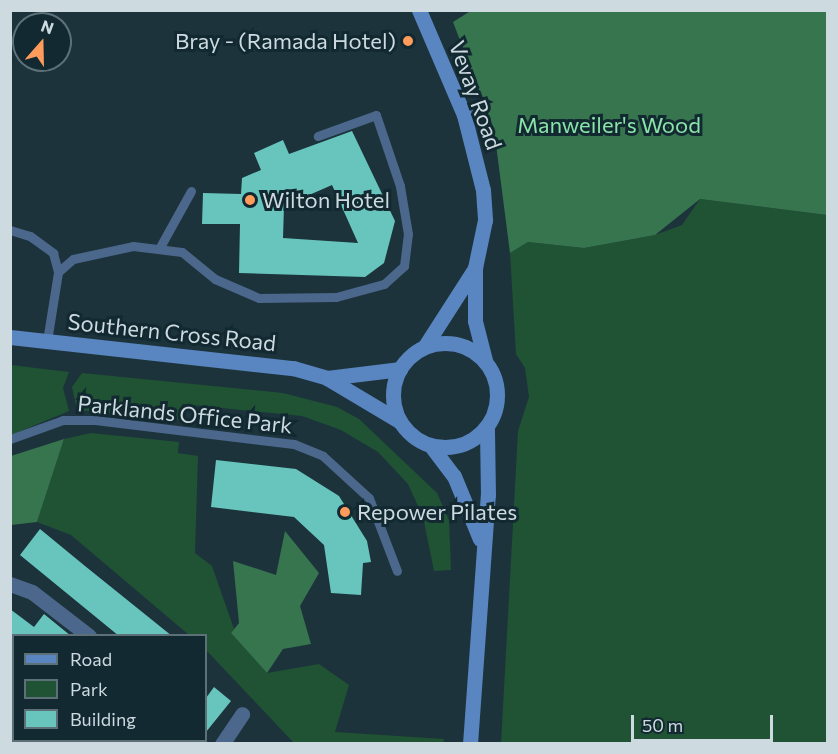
<!DOCTYPE html>
<html>
<head>
<meta charset="utf-8">
<style>
  body { margin:0 }
  #map { position:relative; width:838px; height:754px; overflow:hidden; background:#1c333b; font-family:Commissioner,sans-serif }
  div>[style] { position:absolute }
  [style*='--x'] { left:calc(var(--x)*1px); top:calc(var(--y)*1px); width:calc(var(--w)*1px); rotate:calc(var(--a)*1deg) }
  .green>* { inset:0; background:#1f5333 }
  .forest>* { inset:0; background:#37754e }
  .building>* { inset:0; background:#67c5bd }
  .lane>* { height:9px; margin:-4.5px; padding:0 4.5px; transform-origin:4.5px; border-radius:4.5px; background:#4c678c }
  .street>* { height:15px; margin:-7.5px; padding:0 7.5px; transform-origin:7.5px; border-radius:7.5px; background:#4c678c }
  .secondary>* { height:15px; margin:-7.5px; padding:0 7.5px; transform-origin:7.5px; border-radius:7.5px; background:#5985c0 }
  .secondary>.ring { margin:-7.5px; padding:0; box-sizing:content-box; background:none; border:15px solid #5985c0; border-radius:50% }
  .dots>* { width:16px; height:16px; translate:-50% -50%; box-sizing:border-box; border:3px solid #122931; border-radius:50% }
  span { translate:-50% -50%; white-space:nowrap; text-align:center; line-height:1.15; -webkit-text-stroke:6px #122931; paint-order:stroke }
  .poi-label { font-size:22px; color:#cddbe0 }
  .right { translate:-100% -50%; text-align:right }
  .left { translate:0 -50%; text-align:left }
  .street-label { font-size:22px; color:#cddbe0 }
  .park-label { font-size:22px; color:#8ae4a8 }
  .frame { position:absolute; inset:0; border:12px solid #cddbe0; pointer-events:none }
  .legend { position:absolute; left:12px; top:634px; width:195px; height:108px; box-sizing:border-box; background:#122931; border:2px solid #5d7077; margin:0; padding:8px 10px; list-style:none; font-size:18px; color:#cddbe0 }
  .legend li { display:flex; align-items:center; gap:12px; height:30px }
  .legend b { width:30px; border:2px solid #5d7077 }
  .north { position:absolute; left:12px; top:12px; width:60px; height:60px; box-sizing:border-box; background:#122931; border:2px solid #5d7077; border-radius:50%; rotate:20deg; font-size:16px; font-weight:700; line-height:24px; text-align:center; color:#cddbe0 }
  .north::after { content:''; display:block; margin:auto; width:21px; height:27px; background:#ff9b5b; clip-path:polygon(50% 0,100% 100%,50% 72%,0 100%) }
  .scale { position:absolute; left:631px; top:715px; width:142px; height:27px; box-sizing:border-box; border:3px solid #cddbe0; border-top:0; padding-left:8px; font-size:18px; line-height:21px; white-space:nowrap; color:#cddbe0; -webkit-text-stroke:4px #122931; paint-order:stroke }
</style>
</head>
<body>
<div id="map">
  <div class="green">
    <i style="clip-path:polygon(700px 199px,827px 215px,827px 743px,501px 744px,518px 431px,529px 397px,525px 368px,516px 354px,510px 253px,528px 242px,584px 248px,655px 235px,682px 225px)"></i>
    <i style="clip-path:polygon(11px 365px,69px 372px,63px 388px,69px 411px,11px 435px)"></i>
    <i style="clip-path:polygon(82px 373px,283px 393px,337px 407px,359px 419px,437px 493px,449px 520px,451px 570px,434px 571px,423px 517px,408px 484px,378px 452px,341px 430px,302px 416px,182px 404px,180px 420px,77px 410px,72px 387px)"></i>
    <i style="clip-path:polygon(91px 433px,179px 442px,178px 453px,198px 456px,195px 553px,212px 566px,234px 629px,231px 633px,267px 673px,319px 664px,349px 685px,335px 732px,444px 739px,443px 743px,294px 743px,206px 650px,206px 636px,189px 635px,71px 535px,37px 522px,64px 439px)"></i>
  </div>
  <div class="forest">
    <i style="clip-path:polygon(472px 10px,827px 11px,827px 215px,700px 199px,655px 235px,584px 248px,528px 242px,510px 253px,494px 129px,453px 22px)"></i>
    <i style="clip-path:polygon(64px 439px,37px 522px,11px 525px,11px 456px)"></i>
    <i style="clip-path:polygon(285px 531px,319px 573px,300px 606px,311px 644px,283px 649px,267px 673px,231px 633px,239px 623px,233px 561px,276px 575px)"></i>
  </div>
  <div class="building">
    <i style="clip-path:polygon(evenodd,352px 131px,395px 221px,384px 263px,365px 277px,239px 273px,240px 224px,202px 224px,203px 193px,241px 194px,242px 178px,261px 170px,254px 153px,283px 140px,289px 154px,352px 131px,332px 185px,358px 243px,283px 238px,284px 206px,332px 185px)"></i>
    <i style="clip-path:polygon(216px 460px,296px 469px,339px 496px,367px 541px,371px 562px,363px 563px,361px 595px,331px 593px,324px 545px,294px 517px,211px 507px)"></i>
    <i style="clip-path:polygon(40px 529px,85px 566px,172px 636px,119px 636px,20px 555px)"></i>
    <i style="clip-path:polygon(10px 609px,34px 627px,44px 614px,71px 636px,10px 636px)"></i>
    <i style="clip-path:polygon(214px 687px,231px 701px,206px 732px,206px 698px)"></i>
  </div>
  <div class="lane">
    <i style="--x:464;--y:115;--w:23;--a:-20"></i>
    <i style="--x:10;--y:230;--w:21;--a:17"></i>
    <i style="--x:30;--y:236;--w:29;--a:36"></i>
    <i style="--x:53;--y:253;--w:20;--a:75"></i>
    <i style="--x:160;--y:247;--w:64;--a:-61"></i>
    <i style="--x:47;--y:341;--w:70;--a:-80.9"></i>
    <i style="--x:58;--y:272;--w:20;--a:-41"></i>
    <i style="--x:73;--y:259;--w:61;--a:-12.2"></i>
    <i style="--x:133;--y:246;--w:49;--a:7"></i>
    <i style="--x:182;--y:252;--w:43;--a:39.3"></i>
    <i style="--x:215;--y:279;--w:48;--a:23.4"></i>
    <i style="--x:259;--y:298;--w:77;--a:-0.7"></i>
    <i style="--x:336;--y:297;--w:50;--a:-15.2"></i>
    <i style="--x:384;--y:284;--w:27;--a:-42"></i>
    <i style="--x:404;--y:266;--w:32;--a:-83"></i>
    <i style="--x:408;--y:234;--w:49;--a:-99.5"></i>
    <i style="--x:400;--y:186;--w:75;--a:-108.7"></i>
    <i style="--x:376;--y:115;--w:62;--a:160.1"></i>
    <i style="--x:10;--y:439;--w:56;--a:-19.7"></i>
    <i style="--x:63;--y:420;--w:32;--a:0"></i>
    <i style="--x:95;--y:420;--w:200;--a:6.9"></i>
    <i style="--x:294;--y:444;--w:31;--a:22"></i>
    <i style="--x:323;--y:456;--w:62;--a:42.4"></i>
    <i style="--x:369;--y:498;--w:78;--a:69"></i>
  </div>
  <div class="street">
    <i style="--x:10;--y:584;--w:23;--a:20"></i>
    <i style="--x:32;--y:592;--w:72;--a:37.7"></i>
    <i style="--x:115;--y:740;--w:4;--a:90"></i>
    <i style="--x:222;--y:744;--w:36;--a:-56"></i>
  </div>
  <div class="secondary">
    <i style="--x:419;--y:10;--w:114;--a:66.8"></i>
    <i style="--x:464;--y:115;--w:77;--a:75.8"></i>
    <i style="--x:483;--y:190;--w:30;--a:86"></i>
    <i style="--x:485;--y:220;--w:49;--a:101.8"></i>
    <i style="--x:475;--y:268;--w:53;--a:90"></i>
    <i style="--x:475;--y:321;--w:40;--a:75.6"></i>
    <i style="--x:10;--y:337;--w:285;--a:6.3"></i>
    <i style="--x:293;--y:368;--w:35;--a:16"></i>
    <i style="--x:327;--y:378;--w:84;--a:30.8"></i>
    <i class="ring" style="left:393px;top:343px;width:89px;height:89px"></i>
    <i style="--x:425;--y:346;--w:93;--a:-57.3"></i>
    <i style="--x:327;--y:378;--w:74;--a:-7"></i>
    <i style="--x:431;--y:446;--w:38;--a:53"></i>
    <i style="--x:454;--y:476;--w:68;--a:67.6"></i>
    <i style="--x:470;--y:744;--w:250;--a:-85.9"></i>
    <i style="--x:488;--y:495;--w:67;--a:-90.9"></i>
  </div>
  <div class="dots">
    <i style="left:408px;top:41px;background:#ff9b5b"></i>
    <i style="left:250px;top:200px;background:#ff9b5b"></i>
    <i style="left:345px;top:512px;background:#ff9b5b"></i>
  </div>
  <div class="poi-label">
    <span class="right" style="left:396px;top:41px">Bray - (Ramada Hotel)</span>
    <span class="left" style="left:262px;top:200px">Wilton Hotel</span>
    <span class="left" style="left:357px;top:512px">Repower Pilates</span>
  </div>
  <div class="street-label">
    <span style="left:476px;top:95px;rotate:70deg">Vevay Road</span>
    <span style="left:172px;top:332px;rotate:6deg">Southern Cross Road</span>
    <span style="left:185px;top:414px;rotate:6deg">Parklands Office Park</span>
  </div>
  <div class="park-label">
    <span style="left:609px;top:125px">Manweiler's Wood</span>
  </div>
  <div class="frame"></div>
  <ul class="legend">
  <li><b style="height:8px;background:#5985c0"></b>Road</li>
  <li><b style="height:16px;background:#1f5333"></b>Park</li>
  <li><b style="height:16px;background:#67c5bd"></b>Building</li>
  </ul>
  <div class="north">N</div>
  <div class="scale">50 m</div>
</div>
</body>
</html>
